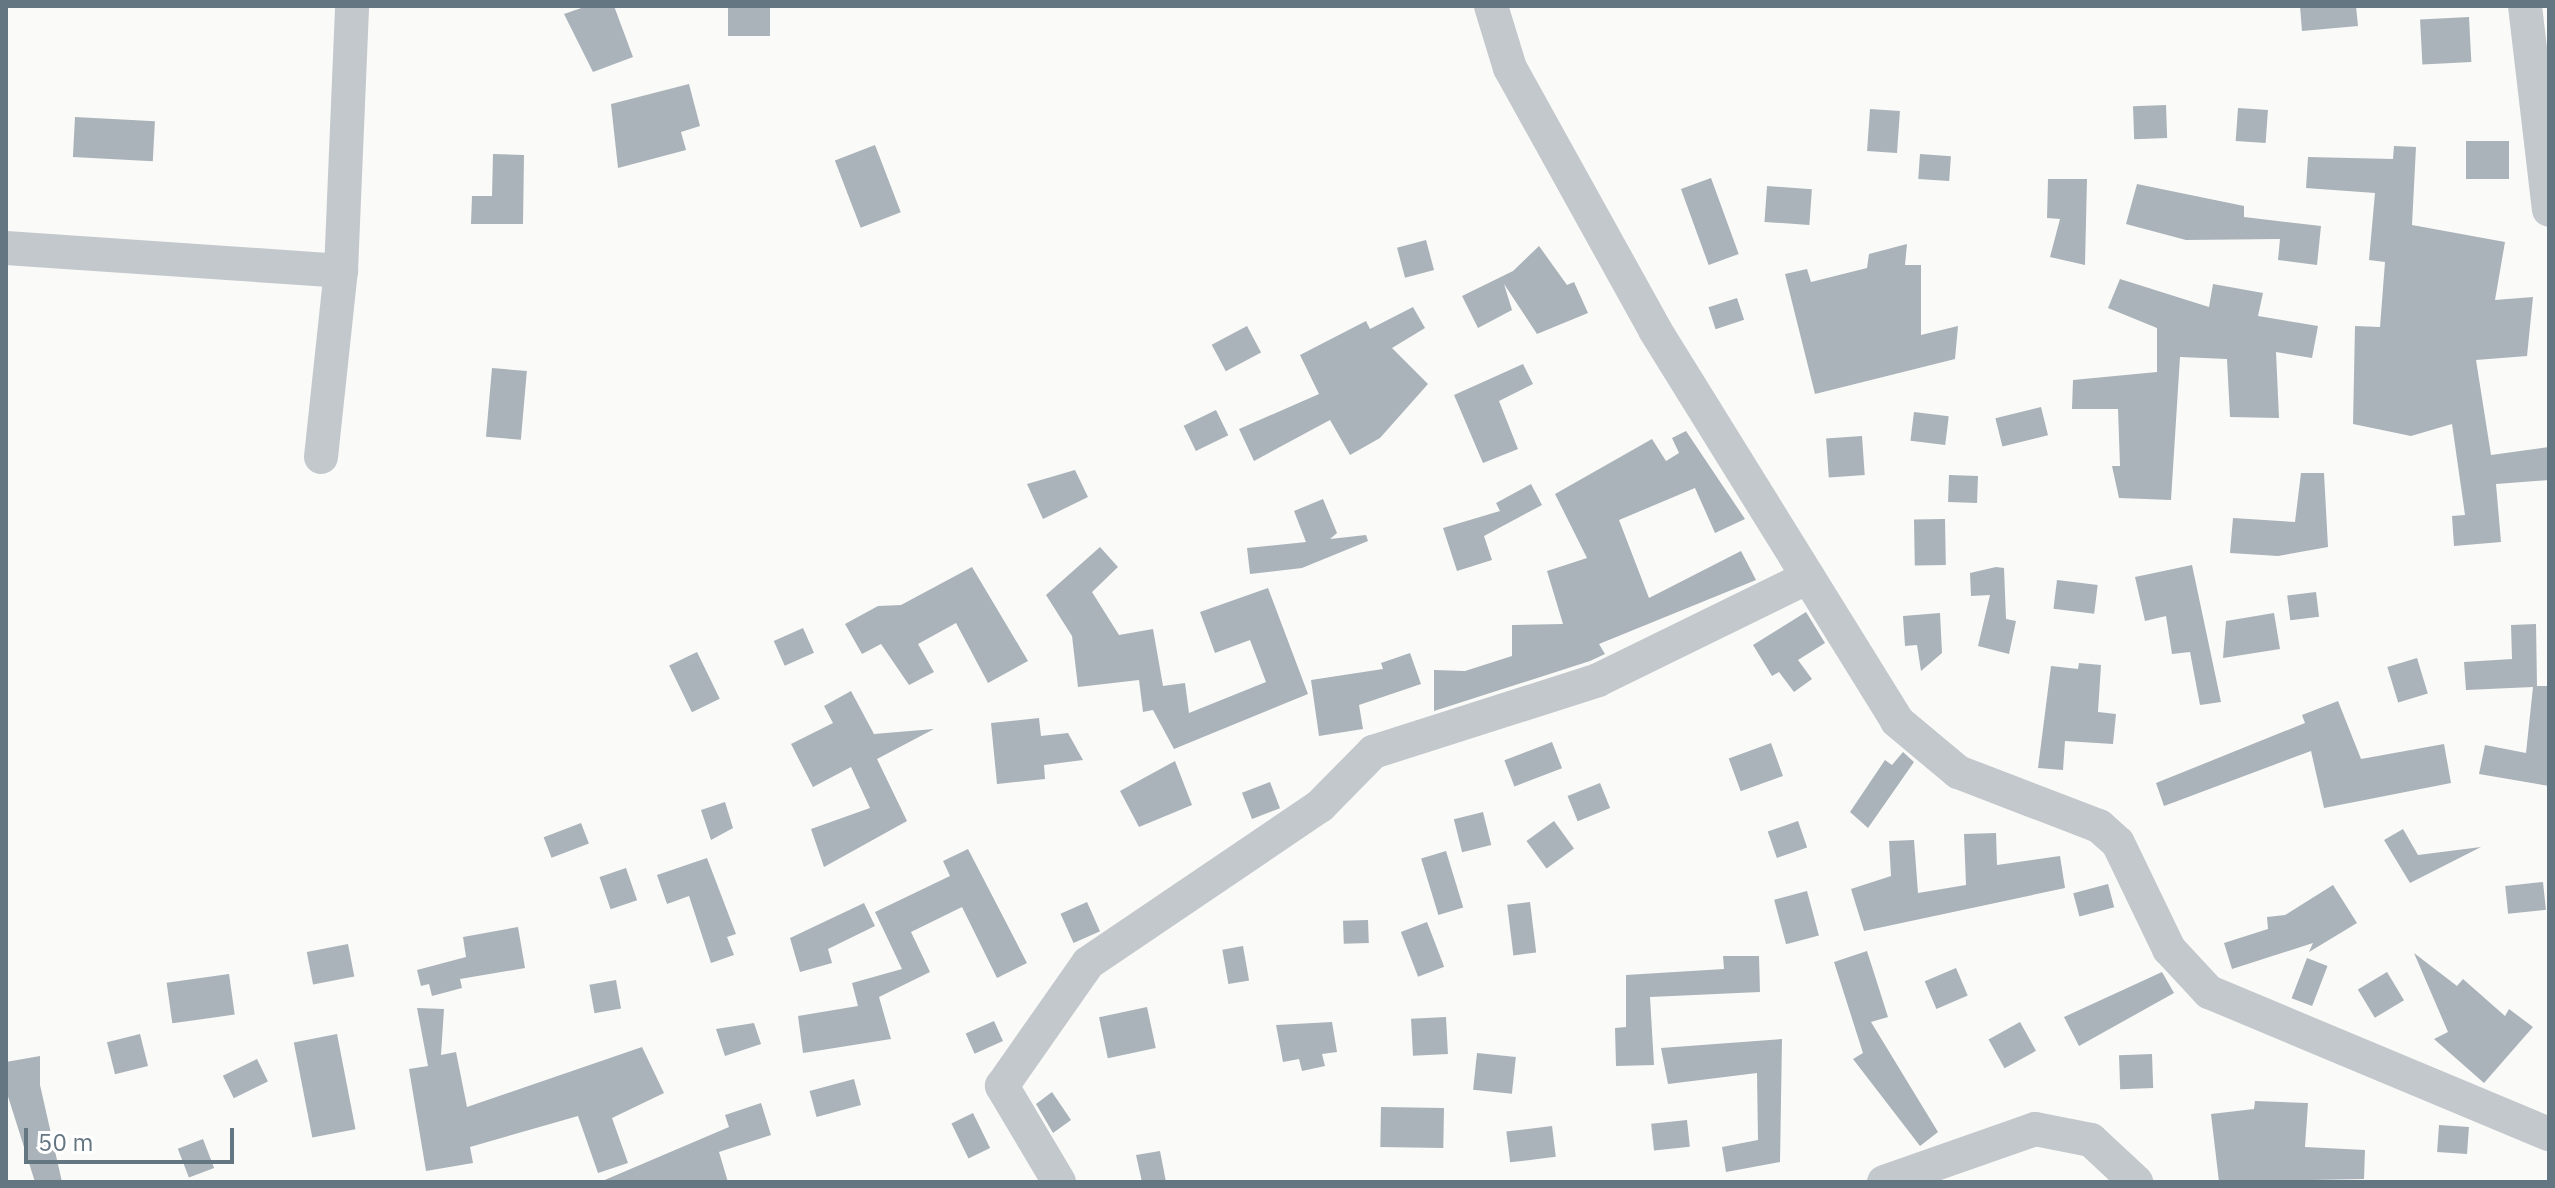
<!DOCTYPE html>
<style>
body{margin:0}
#map{position:relative;width:2555px;height:1188px;overflow:hidden;background:#fafaf8;font-family:"IBM Plex Sans",sans-serif}
div>[style]{position:absolute}
.building>*{inset:0;background:#aab3b9;transform-origin:0 0}
.minor>*{height:34px;margin:-17px;padding:0 17px;transform-origin:17px;border-radius:17px;background:#c3c8cc}
span{translate:-50% -50%;white-space:nowrap;text-align:center;line-height:1.15;-webkit-text-stroke:8px #fff;paint-order:stroke}
.frame{position:absolute;inset:0;border:8px solid #657683;pointer-events:none}
.scale{position:absolute;left:24px;top:1128px;width:210px;height:36px;box-sizing:border-box;border:4px solid #657683;border-top:0;padding-left:10px;font-size:24px;line-height:28px;white-space:nowrap;color:#657683;-webkit-text-stroke:6px #fff;paint-order:stroke}
</style>
<div id="map">
<div class="building">
<i style="clip-path:polygon(587px 6px,614px 6px,633px 57px,593px 72px,564px 14px)"></i>
<i style="left:728px;top:6px;width:42px;height:30px"></i>
<i style="clip-path:polygon(2300px 6px,2356px 6px,2358px 26px,2302px 31px)"></i>
<i style="left:2469px;top:17px;width:45px;height:49px;rotate:87deg"></i>
<i style="clip-path:polygon(689px 84px,700px 126px,681px 132px,686px 150px,618px 168px,611px 104px)"></i>
<i style="left:2166px;top:105px;width:33px;height:33px;rotate:88deg"></i>
<i style="left:2238px;top:108px;width:30px;height:33px;rotate:4deg"></i>
<i style="left:1870px;top:109px;width:30px;height:42px;rotate:4deg"></i>
<i style="left:75px;top:117px;width:80px;height:40px;rotate:3deg"></i>
<i style="left:2466px;top:141px;width:43px;height:38px"></i>
<i style="left:875px;top:145px;width:72px;height:43px;rotate:69deg"></i>
<i style="clip-path:polygon(2394px 146px,2416px 147px,2412px 225px,2505px 242px,2495px 300px,2533px 297px,2527px 356px,2476px 360px,2491px 455px,2549px 447px,2549px 480px,2496px 484px,2501px 542px,2454px 546px,2452px 516px,2465px 515px,2452px 424px,2411px 436px,2353px 424px,2355px 326px,2380px 327px,2385px 262px,2369px 260px,2375px 193px,2306px 188px,2308px 157px,2393px 159px)"></i>
<i style="clip-path:polygon(493px 154px,524px 155px,523px 224px,471px 224px,472px 196px,492px 196px)"></i>
<i style="left:1920px;top:154px;width:31px;height:25px;rotate:4deg"></i>
<i style="left:1711px;top:178px;width:81px;height:32px;rotate:70deg"></i>
<i style="clip-path:polygon(2048px 179px,2087px 179px,2085px 265px,2050px 257px,2060px 219px,2047px 218px)"></i>
<i style="clip-path:polygon(2137px 184px,2244px 206px,2244px 217px,2321px 226px,2317px 265px,2278px 260px,2280px 239px,2186px 240px,2126px 224px)"></i>
<i style="left:1767px;top:186px;width:45px;height:36px;rotate:4deg"></i>
<i style="left:1426px;top:240px;width:31px;height:30px;rotate:75deg"></i>
<i style="clip-path:polygon(1907px 244px,1905px 265px,1921px 265px,1921px 335px,1958px 326px,1955px 359px,1815px 394px,1785px 274px,1807px 269px,1811px 282px,1867px 268px,1869px 254px)"></i>
<i style="clip-path:polygon(1539px 246px,1567px 285px,1574px 282px,1588px 313px,1537px 334px,1504px 284px,1512px 310px,1478px 328px,1462px 296px,1513px 271px)"></i>
<i style="clip-path:polygon(2120px 279px,2209px 307px,2213px 284px,2263px 293px,2258px 316px,2318px 326px,2312px 358px,2276px 352px,2279px 418px,2230px 417px,2227px 359px,2180px 357px,2171px 500px,2119px 498px,2112px 466px,2120px 466px,2118px 409px,2072px 409px,2073px 380px,2157px 372px,2157px 328px,2108px 308px)"></i>
<i style="left:1737px;top:298px;width:23px;height:30px;rotate:72deg"></i>
<i style="clip-path:polygon(1413px 307px,1425px 328px,1392px 348px,1428px 384px,1380px 438px,1350px 455px,1330px 420px,1254px 461px,1239px 429px,1319px 394px,1300px 355px,1366px 321px,1370px 329px)"></i>
<i style="left:1247px;top:326px;width:30px;height:40px;rotate:62deg"></i>
<i style="clip-path:polygon(1523px 364px,1533px 384px,1499px 401px,1518px 449px,1483px 463px,1454px 395px)"></i>
<i style="left:492px;top:368px;width:35px;height:69px;rotate:5deg"></i>
<i style="left:2041px;top:407px;width:29px;height:47px;rotate:76deg"></i>
<i style="left:1216px;top:410px;width:28px;height:36px;rotate:64deg"></i>
<i style="left:1914px;top:412px;width:35px;height:29px;rotate:7deg"></i>
<i style="clip-path:polygon(1686px 431px,1745px 519px,1715px 533px,1695px 488px,1619px 520px,1649px 598px,1741px 551px,1756px 580px,1599px 644px,1605px 654px,1590px 661px,1434px 711px,1434px 670px,1465px 671px,1512px 656px,1512px 625px,1563px 624px,1547px 571px,1587px 558px,1555px 494px,1652px 439px,1666px 461px,1679px 453px,1672px 438px)"></i>
<i style="left:1862px;top:436px;width:39px;height:36px;rotate:86deg"></i>
<i style="clip-path:polygon(1075px 470px,1088px 497px,1043px 519px,1027px 484px)"></i>
<i style="clip-path:polygon(2301px 473px,2324px 473px,2328px 547px,2278px 556px,2230px 553px,2233px 518px,2295px 522px)"></i>
<i style="left:1949px;top:475px;width:29px;height:27px;rotate:2deg"></i>
<i style="clip-path:polygon(1531px 484px,1542px 505px,1484px 536px,1492px 560px,1457px 571px,1443px 528px,1500px 511px,1496px 503px)"></i>
<i style="clip-path:polygon(1323px 499px,1337px 533px,1330px 539px,1366px 535px,1368px 541px,1302px 568px,1250px 574px,1247px 548px,1306px 542px,1294px 511px)"></i>
<i style="left:1945px;top:519px;width:46px;height:31px;rotate:89deg"></i>
<i style="clip-path:polygon(1100px 547px,1118px 567px,1092px 592px,1119px 635px,1153px 629px,1163px 686px,1185px 683px,1189px 713px,1266px 682px,1250px 640px,1215px 653px,1200px 612px,1268px 588px,1308px 694px,1174px 749px,1153px 710px,1143px 712px,1139px 680px,1078px 687px,1072px 636px,1046px 595px)"></i>
<i style="clip-path:polygon(2192px 565px,2221px 702px,2200px 705px,2190px 652px,2172px 654px,2166px 616px,2145px 621px,2135px 577px)"></i>
<i style="clip-path:polygon(972px 567px,1028px 661px,988px 683px,956px 623px,918px 644px,934px 672px,909px 685px,881px 644px,862px 654px,845px 624px,878px 606px,901px 605px)"></i>
<i style="clip-path:polygon(1996px 567px,2004px 568px,2006px 619px,2016px 621px,2009px 654px,1978px 646px,1990px 595px,1971px 596px,1970px 573px)"></i>
<i style="left:2057px;top:580px;width:41px;height:29px;rotate:7deg"></i>
<i style="left:2316px;top:592px;width:25px;height:29px;rotate:83deg"></i>
<i style="clip-path:polygon(1806px 612px,1825px 643px,1798px 660px,1812px 679px,1794px 692px,1779px 672px,1772px 676px,1753px 645px)"></i>
<i style="clip-path:polygon(1940px 613px,1942px 653px,1921px 671px,1917px 645px,1905px 646px,1903px 616px)"></i>
<i style="clip-path:polygon(2274px 613px,2280px 649px,2223px 658px,2226px 621px)"></i>
<i style="clip-path:polygon(2536px 624px,2537px 686px,2549px 686px,2549px 786px,2479px 774px,2485px 745px,2526px 753px,2533px 687px,2466px 690px,2464px 662px,2512px 659px,2511px 625px)"></i>
<i style="left:803px;top:628px;width:27px;height:32px;rotate:66deg"></i>
<i style="left:697px;top:652px;width:52px;height:31px;rotate:64deg"></i>
<i style="clip-path:polygon(1410px 653px,1421px 684px,1359px 705px,1363px 729px,1319px 736px,1311px 680px,1383px 669px,1381px 663px)"></i>
<i style="left:2417px;top:658px;width:37px;height:31px;rotate:73deg"></i>
<i style="clip-path:polygon(2079px 663px,2101px 665px,2098px 712px,2116px 714px,2113px 744px,2065px 741px,2063px 770px,2038px 768px,2051px 666px,2078px 669px)"></i>
<i style="clip-path:polygon(851px 691px,874px 734px,934px 729px,877px 759px,907px 821px,824px 867px,811px 829px,870px 808px,851px 767px,813px 787px,791px 744px,833px 723px,824px 706px)"></i>
<i style="clip-path:polygon(2338px 701px,2361px 759px,2444px 744px,2451px 783px,2324px 808px,2311px 751px,2164px 806px,2156px 783px,2305px 723px,2302px 715px)"></i>
<i style="clip-path:polygon(1039px 718px,1041px 736px,1068px 733px,1083px 760px,1044px 765px,1045px 779px,997px 784px,991px 723px)"></i>
<i style="left:1552px;top:742px;width:28px;height:51px;rotate:69deg"></i>
<i style="left:1771px;top:743px;width:35px;height:45px;rotate:70deg"></i>
<i style="clip-path:polygon(1903px 752px,1914px 762px,1868px 828px,1850px 812px,1885px 760px,1892px 765px)"></i>
<i style="clip-path:polygon(1175px 761px,1192px 805px,1139px 827px,1120px 791px)"></i>
<i style="left:1270px;top:782px;width:28px;height:30px;rotate:69deg"></i>
<i style="left:1600px;top:783px;width:27px;height:35px;rotate:68deg"></i>
<i style="clip-path:polygon(725px 802px,733px 828px,711px 840px,701px 810px)"></i>
<i style="left:1483px;top:812px;width:34px;height:30px;rotate:76deg"></i>
<i style="left:1554px;top:821px;width:34px;height:34px;rotate:54deg"></i>
<i style="left:1798px;top:821px;width:28px;height:32px;rotate:71deg"></i>
<i style="left:581px;top:823px;width:22px;height:40px;rotate:69deg"></i>
<i style="clip-path:polygon(2403px 829px,2418px 855px,2481px 847px,2410px 883px,2384px 840px)"></i>
<i style="clip-path:polygon(1996px 833px,1997px 865px,2060px 856px,2065px 888px,1864px 931px,1851px 889px,1891px 876px,1889px 841px,1914px 840px,1918px 893px,1966px 885px,1964px 834px)"></i>
<i style="clip-path:polygon(968px 849px,1027px 963px,997px 978px,962px 907px,911px 932px,930px 972px,879px 997px,891px 1039px,803px 1053px,798px 1016px,858px 1006px,852px 983px,902px 969px,875px 912px,950px 876px,943px 861px)"></i>
<i style="left:1446px;top:851px;width:59px;height:26px;rotate:73deg"></i>
<i style="clip-path:polygon(707px 858px,736px 934px,727px 937px,734px 955px,711px 963px,689px 896px,667px 904px,657px 875px)"></i>
<i style="left:626px;top:868px;width:34px;height:28px;rotate:71deg"></i>
<i style="left:2543px;top:882px;width:28px;height:38px;rotate:84deg"></i>
<i style="left:2108px;top:884px;width:24px;height:36px;rotate:75deg"></i>
<i style="clip-path:polygon(2333px 885px,2357px 923px,2309px 952px,2313px 943px,2232px 969px,2224px 943px,2268px 929px,2267px 917px,2285px 915px)"></i>
<i style="left:1807px;top:891px;width:46px;height:34px;rotate:75deg"></i>
<i style="left:1087px;top:902px;width:32px;height:29px;rotate:66deg"></i>
<i style="left:1530px;top:902px;width:51px;height:23px;rotate:83deg"></i>
<i style="clip-path:polygon(864px 903px,875px 926px,828px 949px,832px 963px,800px 972px,790px 938px)"></i>
<i style="left:1368px;top:920px;width:23px;height:25px;rotate:88deg"></i>
<i style="left:1427px;top:922px;width:48px;height:28px;rotate:69deg"></i>
<i style="clip-path:polygon(518px 927px,525px 968px,460px 979px,462px 988px,432px 996px,429px 984px,421px 986px,417px 970px,466px 957px,463px 937px)"></i>
<i style="left:348px;top:944px;width:33px;height:42px;rotate:79deg"></i>
<i style="left:1243px;top:946px;width:35px;height:21px;rotate:80deg"></i>
<i style="clip-path:polygon(1867px 951px,1888px 1017px,1871px 1022px,1938px 1132px,1920px 1146px,1853px 1059px,1863px 1053px,1834px 962px)"></i>
<i style="clip-path:polygon(2414px 953px,2457px 986px,2463px 979px,2505px 1016px,2509px 1009px,2533px 1027px,2484px 1083px,2434px 1039px,2448px 1032px)"></i>
<i style="clip-path:polygon(1723px 956px,1759px 956px,1760px 992px,1650px 997px,1654px 1065px,1616px 1066px,1615px 1028px,1626px 1027px,1626px 975px,1724px 969px)"></i>
<i style="left:2307px;top:958px;width:22px;height:43px;rotate:21deg"></i>
<i style="left:1956px;top:968px;width:30px;height:34px;rotate:67deg"></i>
<i style="clip-path:polygon(2162px 972px,2174px 993px,2079px 1046px,2064px 1017px)"></i>
<i style="left:2387px;top:972px;width:33px;height:34px;rotate:59deg"></i>
<i style="left:229px;top:974px;width:41px;height:63px;rotate:82deg"></i>
<i style="left:616px;top:980px;width:29px;height:27px;rotate:80deg"></i>
<i style="left:1147px;top:1007px;width:42px;height:49px;rotate:78deg"></i>
<i style="clip-path:polygon(417px 1008px,444px 1009px,441px 1055px,456px 1052px,467px 1107px,642px 1047px,664px 1093px,612px 1118px,628px 1163px,598px 1173px,578px 1116px,470px 1147px,473px 1163px,426px 1171px,409px 1069px,428px 1066px)"></i>
<i style="left:1446px;top:1017px;width:37px;height:35px;rotate:87deg"></i>
<i style="left:994px;top:1021px;width:22px;height:31px;rotate:66deg"></i>
<i style="clip-path:polygon(1332px 1022px,1337px 1052px,1322px 1054px,1325px 1066px,1302px 1071px,1299px 1059px,1283px 1062px,1276px 1025px)"></i>
<i style="left:2020px;top:1022px;width:33px;height:36px;rotate:61deg"></i>
<i style="clip-path:polygon(754px 1023px,761px 1044px,725px 1056px,716px 1029px)"></i>
<i style="left:140px;top:1034px;width:33px;height:34px;rotate:76deg"></i>
<i style="left:337px;top:1034px;width:97px;height:44px;rotate:79deg"></i>
<i style="clip-path:polygon(1782px 1039px,1780px 1162px,1726px 1172px,1722px 1147px,1758px 1140px,1757px 1073px,1668px 1084px,1661px 1048px)"></i>
<i style="left:1477px;top:1053px;width:39px;height:37px;rotate:6deg"></i>
<i style="left:2152px;top:1054px;width:34px;height:33px;rotate:88deg"></i>
<i style="clip-path:polygon(40px 1056px,40px 1085px,62px 1182px,35px 1182px,6px 1090px,6px 1062px)"></i>
<i style="left:257px;top:1059px;width:25px;height:38px;rotate:64deg"></i>
<i style="left:854px;top:1079px;width:27px;height:46px;rotate:75deg"></i>
<i style="clip-path:polygon(1052px 1092px,1071px 1120px,1053px 1133px,1036px 1104px)"></i>
<i style="clip-path:polygon(2255px 1101px,2308px 1103px,2305px 1147px,2365px 1150px,2364px 1179px,2219px 1182px,2211px 1114px,2254px 1109px)"></i>
<i style="clip-path:polygon(761px 1103px,771px 1135px,719px 1152px,728px 1182px,600px 1182px,729px 1127px,725px 1115px)"></i>
<i style="left:1381px;top:1107px;width:63px;height:40px;rotate:1deg"></i>
<i style="left:973px;top:1113px;width:39px;height:24px;rotate:64deg"></i>
<i style="left:1687px;top:1120px;width:27px;height:36px;rotate:84deg"></i>
<i style="left:2439px;top:1125px;width:30px;height:27px;rotate:4deg"></i>
<i style="left:1552px;top:1126px;width:31px;height:46px;rotate:83deg"></i>
<i style="left:203px;top:1139px;width:31px;height:27px;rotate:69deg"></i>
<i style="clip-path:polygon(1160px 1151px,1166px 1182px,1142px 1182px,1136px 1155px)"></i>
</div>
<div class="minor">
<i style="left:1491px;top:6px;width:65px;rotate:73deg"></i>
<i style="left:1510px;top:68px;width:299px;rotate:61deg"></i>
<i style="left:1655px;top:330px;width:460px;rotate:58.2deg"></i>
<i style="left:1897px;top:721px;width:80px;rotate:39.9deg"></i>
<i style="left:1958px;top:772px;width:151px;rotate:21deg"></i>
<i style="left:2099px;top:826px;width:25px;rotate:42deg"></i>
<i style="left:2118px;top:843px;width:118px;rotate:64.3deg"></i>
<i style="left:2169px;top:949px;width:59px;rotate:47.1deg"></i>
<i style="left:2209px;top:992px;width:368px;rotate:22.7deg"></i>
<i style="left:2525px;top:6px;width:205px;rotate:83.3deg"></i>
<i style="left:6px;top:248px;width:336px;rotate:3.9deg"></i>
<i style="left:321px;top:457px;width:187px;rotate:-83.9deg"></i>
<i style="left:341px;top:271px;width:265px;rotate:-87.6deg"></i>
<i style="left:1059px;top:1182px;width:112px;rotate:-120.7deg"></i>
<i style="left:1002px;top:1086px;width:150px;rotate:-55deg"></i>
<i style="left:1088px;top:963px;width:280px;rotate:-34.1deg"></i>
<i style="left:1320px;top:806px;width:76px;rotate:-45.5deg"></i>
<i style="left:1373px;top:752px;width:236px;rotate:-17.7deg"></i>
<i style="left:1598px;top:680px;width:234px;rotate:-26.1deg"></i>
<i style="left:1884px;top:1182px;width:160px;rotate:-19.3deg"></i>
<i style="left:2035px;top:1129px;width:57px;rotate:11.1deg"></i>
<i style="left:2091px;top:1140px;width:62px;rotate:43deg"></i>
</div>
<div class="frame"></div>
<div class="scale">50 m</div>
</div>
